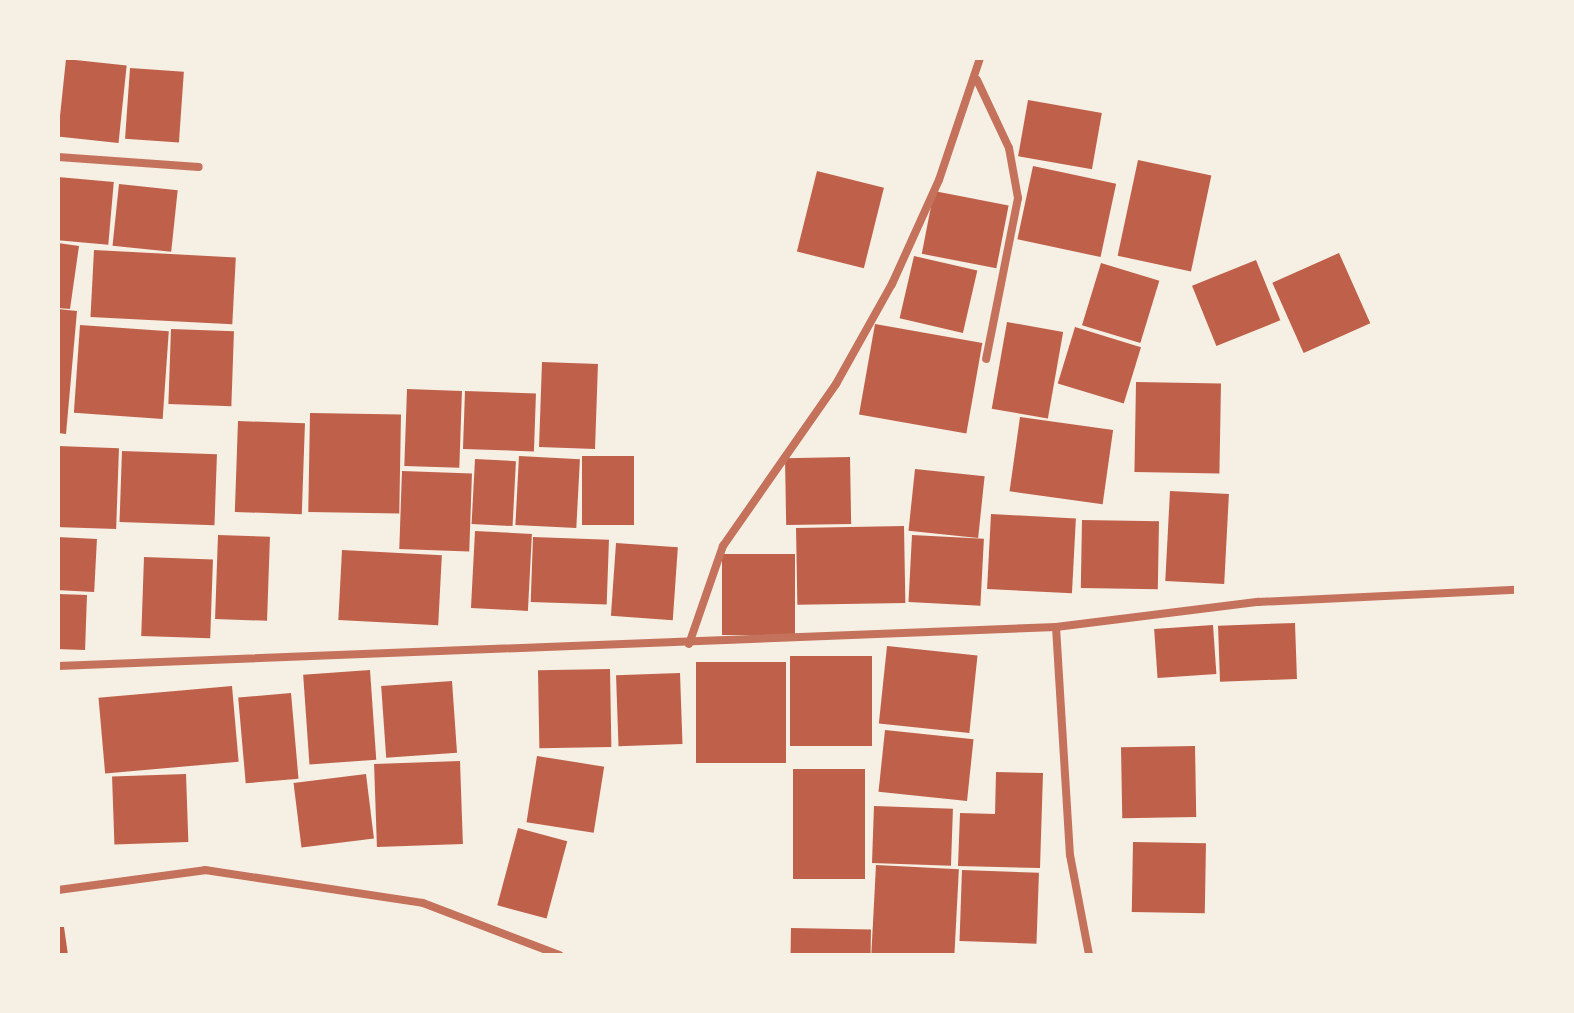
<!DOCTYPE html>
<style>
body{margin:0}
#map{position:relative;width:1574px;height:1013px;overflow:hidden;background:#f6efe4;font-family:"PT Serif",serif}
div>[style]{position:absolute}
.building>*{inset:0;background:#bf614a;transform-origin:0 0}
.minor>*{height:8px;margin:-4px;padding:0 4px;transform-origin:4px;border-radius:4px;background:#c5725c}
span{translate:-50% -50%;white-space:nowrap;text-align:center;line-height:1.15;-webkit-text-stroke:8px #f6efe4;paint-order:stroke}
.frame{position:absolute;inset:0;border:60px solid #f6efe4;pointer-events:none}
</style>
<div id="map">
<div class="building">
<i style="left:66px;top:59px;width:61px;height:78px;rotate:6deg"></i>
<i style="left:130px;top:68px;width:54px;height:71px;rotate:4deg"></i>
<i style="left:1028px;top:100px;width:75px;height:57px;rotate:10deg"></i>
<i style="left:1138px;top:160px;width:75px;height:98px;rotate:12deg"></i>
<i style="left:1033px;top:166px;width:85px;height:75px;rotate:12deg"></i>
<i style="left:817px;top:171px;width:69px;height:83px;rotate:14deg"></i>
<i style="left:58px;top:177px;width:56px;height:63px;rotate:5deg"></i>
<i style="left:119px;top:184px;width:59px;height:62px;rotate:6deg"></i>
<i style="left:934px;top:191px;width:76px;height:64px;rotate:11deg"></i>
<i style="clip-path:polygon(58px 243px,79px 246px,70px 309px,58px 308px)"></i>
<i style="left:94px;top:250px;width:142px;height:67px;rotate:3deg"></i>
<i style="left:1339px;top:253px;width:77px;height:73px;rotate:66deg"></i>
<i style="left:914px;top:256px;width:65px;height:64px;rotate:13deg"></i>
<i style="left:1256px;top:260px;width:65px;height:69px;rotate:68deg"></i>
<i style="left:1101px;top:263px;width:61px;height:65px;rotate:17deg"></i>
<i style="clip-path:polygon(58px 309px,77px 311px,66px 434px,58px 433px)"></i>
<i style="left:1007px;top:322px;width:57px;height:88px;rotate:10deg"></i>
<i style="left:875px;top:324px;width:109px;height:92px;rotate:10deg"></i>
<i style="left:80px;top:325px;width:89px;height:88px;rotate:4deg"></i>
<i style="left:1075px;top:327px;width:69px;height:59px;rotate:17deg"></i>
<i style="left:171px;top:329px;width:63px;height:75px;rotate:2deg"></i>
<i style="left:542px;top:362px;width:56px;height:85px;rotate:2deg"></i>
<i style="left:1136px;top:382px;width:85px;height:90px;rotate:1deg"></i>
<i style="left:407px;top:389px;width:55px;height:77px;rotate:2deg"></i>
<i style="left:465px;top:391px;width:71px;height:58px;rotate:2deg"></i>
<i style="left:310px;top:413px;width:91px;height:99px;rotate:1deg"></i>
<i style="left:1020px;top:417px;width:94px;height:75px;rotate:8deg"></i>
<i style="left:238px;top:421px;width:67px;height:91px;rotate:2deg"></i>
<i style="left:58px;top:446px;width:61px;height:81px;rotate:2deg"></i>
<i style="left:122px;top:451px;width:95px;height:71px;rotate:2deg"></i>
<i style="left:519px;top:456px;width:61px;height:69px;rotate:3deg"></i>
<i style="left:582px;top:456px;width:52px;height:69px"></i>
<i style="left:850px;top:457px;width:67px;height:65px;rotate:89deg"></i>
<i style="left:475px;top:459px;width:41px;height:65px;rotate:3deg"></i>
<i style="left:915px;top:469px;width:70px;height:62px;rotate:6deg"></i>
<i style="left:402px;top:471px;width:70px;height:78px;rotate:2deg"></i>
<i style="left:1170px;top:491px;width:59px;height:90px;rotate:3deg"></i>
<i style="left:991px;top:514px;width:85px;height:75px;rotate:3deg"></i>
<i style="left:1082px;top:520px;width:77px;height:68px;rotate:1deg"></i>
<i style="left:904px;top:526px;width:77px;height:108px;rotate:89deg"></i>
<i style="left:475px;top:531px;width:57px;height:77px;rotate:3deg"></i>
<i style="left:218px;top:535px;width:52px;height:84px;rotate:2deg"></i>
<i style="left:912px;top:535px;width:72px;height:67px;rotate:3deg"></i>
<i style="left:58px;top:537px;width:39px;height:53px;rotate:3deg"></i>
<i style="left:533px;top:537px;width:76px;height:65px;rotate:2deg"></i>
<i style="left:616px;top:543px;width:62px;height:73px;rotate:4deg"></i>
<i style="left:342px;top:550px;width:100px;height:70px;rotate:3deg"></i>
<i style="left:722px;top:554px;width:73px;height:81px"></i>
<i style="left:144px;top:557px;width:69px;height:79px;rotate:2deg"></i>
<i style="left:58px;top:594px;width:29px;height:55px;rotate:2deg"></i>
<i style="left:1295px;top:623px;width:56px;height:77px;rotate:88deg"></i>
<i style="left:1213px;top:625px;width:49px;height:59px;rotate:86deg"></i>
<i style="left:887px;top:646px;width:91px;height:78px;rotate:6deg"></i>
<i style="left:872px;top:656px;width:90px;height:82px;rotate:90deg"></i>
<i style="left:696px;top:662px;width:90px;height:101px"></i>
<i style="left:610px;top:669px;width:78px;height:72px;rotate:89deg"></i>
<i style="left:370px;top:670px;width:90px;height:67px;rotate:86deg"></i>
<i style="left:680px;top:673px;width:71px;height:64px;rotate:88deg"></i>
<i style="left:452px;top:681px;width:72px;height:71px;rotate:86deg"></i>
<i style="left:232px;top:686px;width:76px;height:134px;rotate:85deg"></i>
<i style="left:291px;top:693px;width:86px;height:53px;rotate:85deg"></i>
<i style="left:885px;top:730px;width:89px;height:62px;rotate:6deg"></i>
<i style="left:1195px;top:746px;width:71px;height:74px;rotate:89deg"></i>
<i style="left:537px;top:756px;width:68px;height:67px;rotate:9deg"></i>
<i style="left:460px;top:761px;width:83px;height:86px;rotate:88deg"></i>
<i style="left:793px;top:769px;width:72px;height:110px"></i>
<i style="clip-path:polygon(996px 772px,1043px 773px,1040px 868px,958px 866px,960px 813px,995px 814px)"></i>
<i style="left:186px;top:774px;width:68px;height:74px;rotate:88deg"></i>
<i style="left:366px;top:774px;width:65px;height:73px;rotate:83deg"></i>
<i style="left:874px;top:806px;width:79px;height:57px;rotate:2deg"></i>
<i style="left:518px;top:828px;width:51px;height:80px;rotate:15deg"></i>
<i style="left:1133px;top:842px;width:73px;height:70px;rotate:1deg"></i>
<i style="left:876px;top:865px;width:83px;height:90px;rotate:3deg"></i>
<i style="left:962px;top:870px;width:77px;height:71px;rotate:2deg"></i>
<i style="clip-path:polygon(58px 927px,64px 927px,68px 955px,58px 955px)"></i>
<i style="left:791px;top:928px;width:80px;height:27px;rotate:1deg"></i>
</div>
<div class="minor">
<i style="left:977px;top:80px;width:75px;rotate:64.8deg"></i>
<i style="left:1009px;top:148px;width:51px;rotate:79.8deg"></i>
<i style="left:1018px;top:198px;width:164px;rotate:101.2deg"></i>
<i style="left:58px;top:157px;width:141px;rotate:4.1deg"></i>
<i style="left:1056px;top:627px;width:228px;rotate:86.5deg"></i>
<i style="left:1070px;top:855px;width:102px;rotate:79.2deg"></i>
<i style="left:689px;top:644px;width:104px;rotate:-70.9deg"></i>
<i style="left:723px;top:546px;width:198px;rotate:-55.1deg"></i>
<i style="left:836px;top:384px;width:115px;rotate:-60.8deg"></i>
<i style="left:892px;top:284px;width:114px;rotate:-65.7deg"></i>
<i style="left:939px;top:180px;width:129px;rotate:-71.4deg"></i>
<i style="left:58px;top:666px;width:999px;rotate:-2.24deg"></i>
<i style="left:1056px;top:627px;width:204px;rotate:-7.1deg"></i>
<i style="left:1258px;top:602px;width:258px;rotate:-2.7deg"></i>
<i style="left:58px;top:890px;width:148px;rotate:-7.7deg"></i>
<i style="left:205px;top:870px;width:220px;rotate:8.6deg"></i>
<i style="left:423px;top:903px;width:146px;rotate:20.9deg"></i>
</div>
<div class="frame"></div>
</div>
